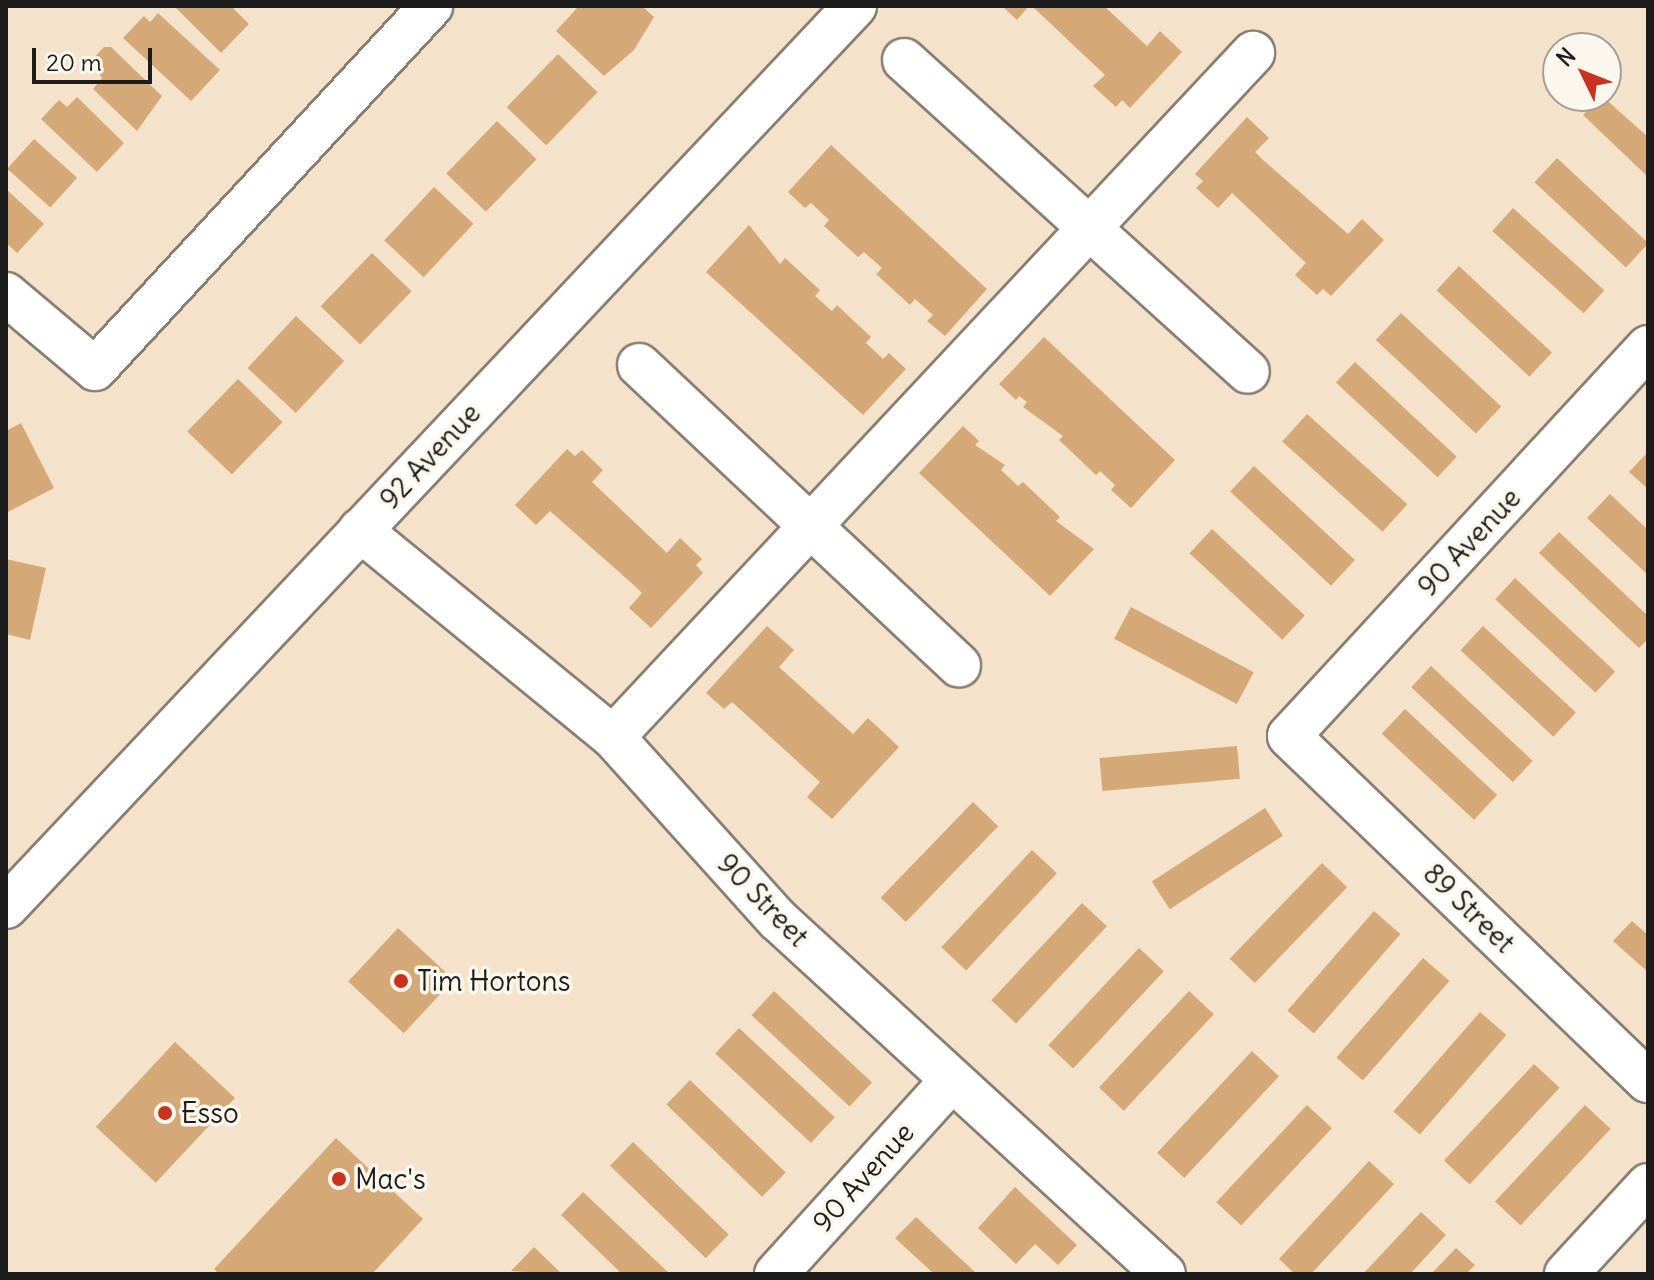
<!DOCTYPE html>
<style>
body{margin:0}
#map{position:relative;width:1654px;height:1280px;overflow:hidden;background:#f5e2ca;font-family:Delius,sans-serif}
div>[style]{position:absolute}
.building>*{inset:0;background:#d4a977;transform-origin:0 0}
.roads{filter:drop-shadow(2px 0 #887f73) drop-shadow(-2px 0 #887f73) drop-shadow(0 2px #887f73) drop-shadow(0 -2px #887f73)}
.minor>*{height:42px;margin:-21px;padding:0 21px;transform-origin:21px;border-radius:21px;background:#fff}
.dots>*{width:22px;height:22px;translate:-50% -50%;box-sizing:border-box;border:4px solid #fbf7ec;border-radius:50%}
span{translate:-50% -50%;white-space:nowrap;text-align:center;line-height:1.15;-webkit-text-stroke:7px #fbf7ec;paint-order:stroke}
.street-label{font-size:28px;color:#1c1c1c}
.poi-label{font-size:28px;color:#1c1c1c}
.left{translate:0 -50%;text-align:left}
.frame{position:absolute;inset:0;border:8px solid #1c1c1c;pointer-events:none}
.north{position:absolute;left:1542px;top:32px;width:80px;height:80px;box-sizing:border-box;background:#fbf7ec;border:2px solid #a29f99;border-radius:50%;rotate:313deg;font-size:22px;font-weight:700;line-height:32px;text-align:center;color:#1c1c1c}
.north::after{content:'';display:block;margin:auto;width:28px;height:36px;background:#c8321e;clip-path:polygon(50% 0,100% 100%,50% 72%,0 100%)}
.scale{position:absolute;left:32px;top:48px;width:120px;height:36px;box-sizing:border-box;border:4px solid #1c1c1c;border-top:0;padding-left:10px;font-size:24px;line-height:28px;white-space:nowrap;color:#1c1c1c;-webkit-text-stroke:6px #fbf7ec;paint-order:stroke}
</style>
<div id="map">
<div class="building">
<i style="clip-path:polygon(174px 6px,231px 6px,249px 24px,221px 53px)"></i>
<i style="clip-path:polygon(579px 6px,642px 6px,654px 17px,634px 50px,604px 76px,556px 31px)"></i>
<i style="clip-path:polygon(1002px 6px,1029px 6px,1017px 20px)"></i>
<i style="clip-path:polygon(1032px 6px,1104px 6px,1147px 46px,1160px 31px,1182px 52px,1130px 108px,1122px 100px,1116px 107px,1093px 86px,1105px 75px)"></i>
<i style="clip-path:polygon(158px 13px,220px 70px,191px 101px,123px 38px,144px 16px,150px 22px)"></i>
<i style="clip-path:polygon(104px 47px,111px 47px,162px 96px,137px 131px,93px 89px,102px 78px,91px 61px)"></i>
<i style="left:558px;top:54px;width:55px;height:74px;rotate:44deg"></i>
<i style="clip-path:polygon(1602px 96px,1648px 137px,1648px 177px,1583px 115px)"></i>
<i style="clip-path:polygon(77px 97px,124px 143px,97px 172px,41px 119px,59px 100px,67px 107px)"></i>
<i style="clip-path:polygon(1247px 117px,1269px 138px,1255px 152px,1262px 159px,1348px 234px,1362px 219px,1384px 240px,1331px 296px,1323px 289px,1317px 295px,1295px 275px,1306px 263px,1232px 193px,1218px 208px,1196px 188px,1203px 181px,1195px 174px)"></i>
<i style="left:497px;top:121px;width:55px;height:73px;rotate:44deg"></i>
<i style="left:34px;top:139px;width:58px;height:40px;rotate:42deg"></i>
<i style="clip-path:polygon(831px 145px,987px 289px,945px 336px,927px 321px,933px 315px,915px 299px,910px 305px,876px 274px,882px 268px,864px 252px,858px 257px,824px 226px,829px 220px,811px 203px,805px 208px,788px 192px)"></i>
<i style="left:1557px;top:158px;width:125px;height:33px;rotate:43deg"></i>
<i style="left:434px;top:187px;width:54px;height:73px;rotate:43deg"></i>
<i style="clip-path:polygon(6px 189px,44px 224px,17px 253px,6px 243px)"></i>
<i style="left:1513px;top:208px;width:123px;height:31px;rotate:42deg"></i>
<i style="clip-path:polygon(749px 225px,780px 264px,785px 258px,820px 290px,815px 296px,832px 311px,837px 305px,871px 337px,866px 343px,883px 359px,889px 353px,906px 369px,863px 415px,706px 272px)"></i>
<i style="left:372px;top:253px;width:55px;height:74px;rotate:44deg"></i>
<i style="left:1459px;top:266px;width:127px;height:33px;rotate:43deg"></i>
<i style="left:1401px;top:313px;width:137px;height:37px;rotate:43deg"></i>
<i style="left:296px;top:316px;width:66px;height:71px;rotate:43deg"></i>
<i style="clip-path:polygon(1044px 337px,1175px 460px,1131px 508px,1111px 490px,1115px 485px,1100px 471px,1096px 475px,1059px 440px,1063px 436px,1023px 407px,1027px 402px,1019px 396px,1016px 400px,999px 384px)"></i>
<i style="left:1355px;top:362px;width:139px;height:28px;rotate:43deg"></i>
<i style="left:238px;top:379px;width:62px;height:73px;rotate:44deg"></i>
<i style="left:1307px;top:414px;width:135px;height:37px;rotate:42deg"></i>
<i style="clip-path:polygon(21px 423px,54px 488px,8px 512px,6px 431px)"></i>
<i style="clip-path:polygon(963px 426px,979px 441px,975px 445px,1005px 465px,1001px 470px,1018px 486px,1023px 482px,1060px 517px,1056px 521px,1094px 549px,1050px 596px,919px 473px)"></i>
<i style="clip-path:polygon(567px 449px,575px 456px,582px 450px,603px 470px,592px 482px,667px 553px,680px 538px,702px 559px,696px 565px,703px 573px,651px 628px,629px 608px,642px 593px,636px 587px,550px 511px,536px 525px,515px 505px)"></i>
<i style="clip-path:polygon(1648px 452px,1648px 489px,1629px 472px)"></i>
<i style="left:1254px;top:466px;width:138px;height:35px;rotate:43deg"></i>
<i style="clip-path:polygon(1610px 494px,1648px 530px,1648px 575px,1587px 518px)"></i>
<i style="left:1212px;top:529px;width:127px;height:33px;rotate:43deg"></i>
<i style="clip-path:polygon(1559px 532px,1648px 616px,1648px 639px,1639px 648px,1539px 553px)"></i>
<i style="clip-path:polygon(6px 559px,46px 568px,30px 640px,6px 634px)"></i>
<i style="left:1515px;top:578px;width:137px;height:29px;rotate:43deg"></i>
<i style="left:1131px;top:607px;width:139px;height:36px;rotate:28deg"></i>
<i style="clip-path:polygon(767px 626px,794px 650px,779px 667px,853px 734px,868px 718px,899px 747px,832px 819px,807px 797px,820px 782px,732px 702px,724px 709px,706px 693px)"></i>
<i style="left:1483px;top:626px;width:127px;height:33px;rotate:43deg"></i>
<i style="left:1431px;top:666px;width:139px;height:29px;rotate:43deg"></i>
<i style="left:1405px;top:709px;width:126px;height:34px;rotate:43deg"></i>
<i style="left:1237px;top:746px;width:33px;height:138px;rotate:85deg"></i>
<i style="left:973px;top:802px;width:35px;height:133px;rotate:44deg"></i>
<i style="left:1265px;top:808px;width:33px;height:135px;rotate:57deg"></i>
<i style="left:1032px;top:850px;width:34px;height:133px;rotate:43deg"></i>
<i style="left:1322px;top:863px;width:35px;height:133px;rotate:44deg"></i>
<i style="left:1082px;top:903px;width:34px;height:133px;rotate:43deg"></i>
<i style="left:1374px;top:911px;width:35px;height:132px;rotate:41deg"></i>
<i style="clip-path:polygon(1632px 921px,1648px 935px,1648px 972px,1613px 941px)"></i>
<i style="left:398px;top:928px;width:76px;height:73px;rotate:43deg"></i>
<i style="left:1139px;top:948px;width:34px;height:133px;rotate:43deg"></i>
<i style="left:1423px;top:958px;width:35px;height:132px;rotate:41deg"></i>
<i style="left:774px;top:991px;width:134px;height:33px;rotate:43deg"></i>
<i style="left:1189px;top:991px;width:34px;height:132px;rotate:43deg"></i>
<i style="left:1480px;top:1012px;width:35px;height:132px;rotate:41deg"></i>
<i style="left:739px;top:1028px;width:131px;height:35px;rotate:43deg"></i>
<i style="left:175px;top:1042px;width:82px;height:116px;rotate:43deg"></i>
<i style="left:1252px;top:1051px;width:37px;height:139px;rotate:43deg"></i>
<i style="left:1534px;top:1064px;width:35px;height:132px;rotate:43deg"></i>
<i style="left:690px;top:1080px;width:133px;height:34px;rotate:44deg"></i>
<i style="left:1307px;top:1105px;width:34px;height:133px;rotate:43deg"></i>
<i style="left:1585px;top:1105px;width:35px;height:132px;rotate:43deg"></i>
<i style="clip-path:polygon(336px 1138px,423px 1219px,372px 1274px,219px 1274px,214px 1269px)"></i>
<i style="left:633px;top:1142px;width:133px;height:33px;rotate:44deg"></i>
<i style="clip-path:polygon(1369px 1161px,1394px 1184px,1311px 1274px,1295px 1274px,1279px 1259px)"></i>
<i style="clip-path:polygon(1015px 1187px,1077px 1245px,1058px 1265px,1035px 1244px,1016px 1264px,978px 1228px)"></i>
<i style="clip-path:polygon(583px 1192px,670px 1274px,622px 1274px,561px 1215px)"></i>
<i style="clip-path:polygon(1421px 1212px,1446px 1235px,1410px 1274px,1363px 1274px)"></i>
<i style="clip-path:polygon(916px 1217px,977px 1274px,934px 1274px,895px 1238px)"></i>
<i style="clip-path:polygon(534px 1247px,562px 1274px,511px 1271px)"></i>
<i style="clip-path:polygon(1456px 1248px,1475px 1265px,1466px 1274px,1431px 1274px)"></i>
</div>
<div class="roads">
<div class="minor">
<i style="left:904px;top:60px;width:464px;rotate:42.2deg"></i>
<i style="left:6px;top:294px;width:116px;rotate:40.1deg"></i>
<i style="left:95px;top:369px;width:495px;rotate:-47.2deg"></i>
<i style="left:1648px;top:347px;width:529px;rotate:132.7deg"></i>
<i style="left:1289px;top:736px;width:498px;rotate:43.9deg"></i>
<i style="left:639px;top:365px;width:439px;rotate:43.2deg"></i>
<i style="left:360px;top:530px;width:327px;rotate:39.3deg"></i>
<i style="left:613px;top:737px;width:245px;rotate:48deg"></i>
<i style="left:777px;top:919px;width:525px;rotate:42.53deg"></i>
<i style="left:613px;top:737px;width:937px;rotate:-46.9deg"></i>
<i style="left:6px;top:907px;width:1238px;rotate:-46.7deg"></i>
<i style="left:776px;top:1274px;width:261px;rotate:-47.8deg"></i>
<i style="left:1566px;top:1274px;width:121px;rotate:-47.3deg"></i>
</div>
</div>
<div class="dots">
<i style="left:401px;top:981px;background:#c8321e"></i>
<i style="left:165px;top:1113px;background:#c8321e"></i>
<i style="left:339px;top:1179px;background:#c8321e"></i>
</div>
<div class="street-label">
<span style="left:430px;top:456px;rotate:-47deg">92 Avenue</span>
<span style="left:1469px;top:542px;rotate:-47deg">90 Avenue</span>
<span style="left:763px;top:900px;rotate:46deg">90 Street</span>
<span style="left:1469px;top:908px;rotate:44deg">89 Street</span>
<span style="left:863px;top:1177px;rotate:-48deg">90 Avenue</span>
</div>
<div class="poi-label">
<span class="left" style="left:417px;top:981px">Tim Hortons</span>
<span class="left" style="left:181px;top:1113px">Esso</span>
<span class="left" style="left:355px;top:1179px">Mac's</span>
</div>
<div class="frame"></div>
<div class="north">N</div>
<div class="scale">20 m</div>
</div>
